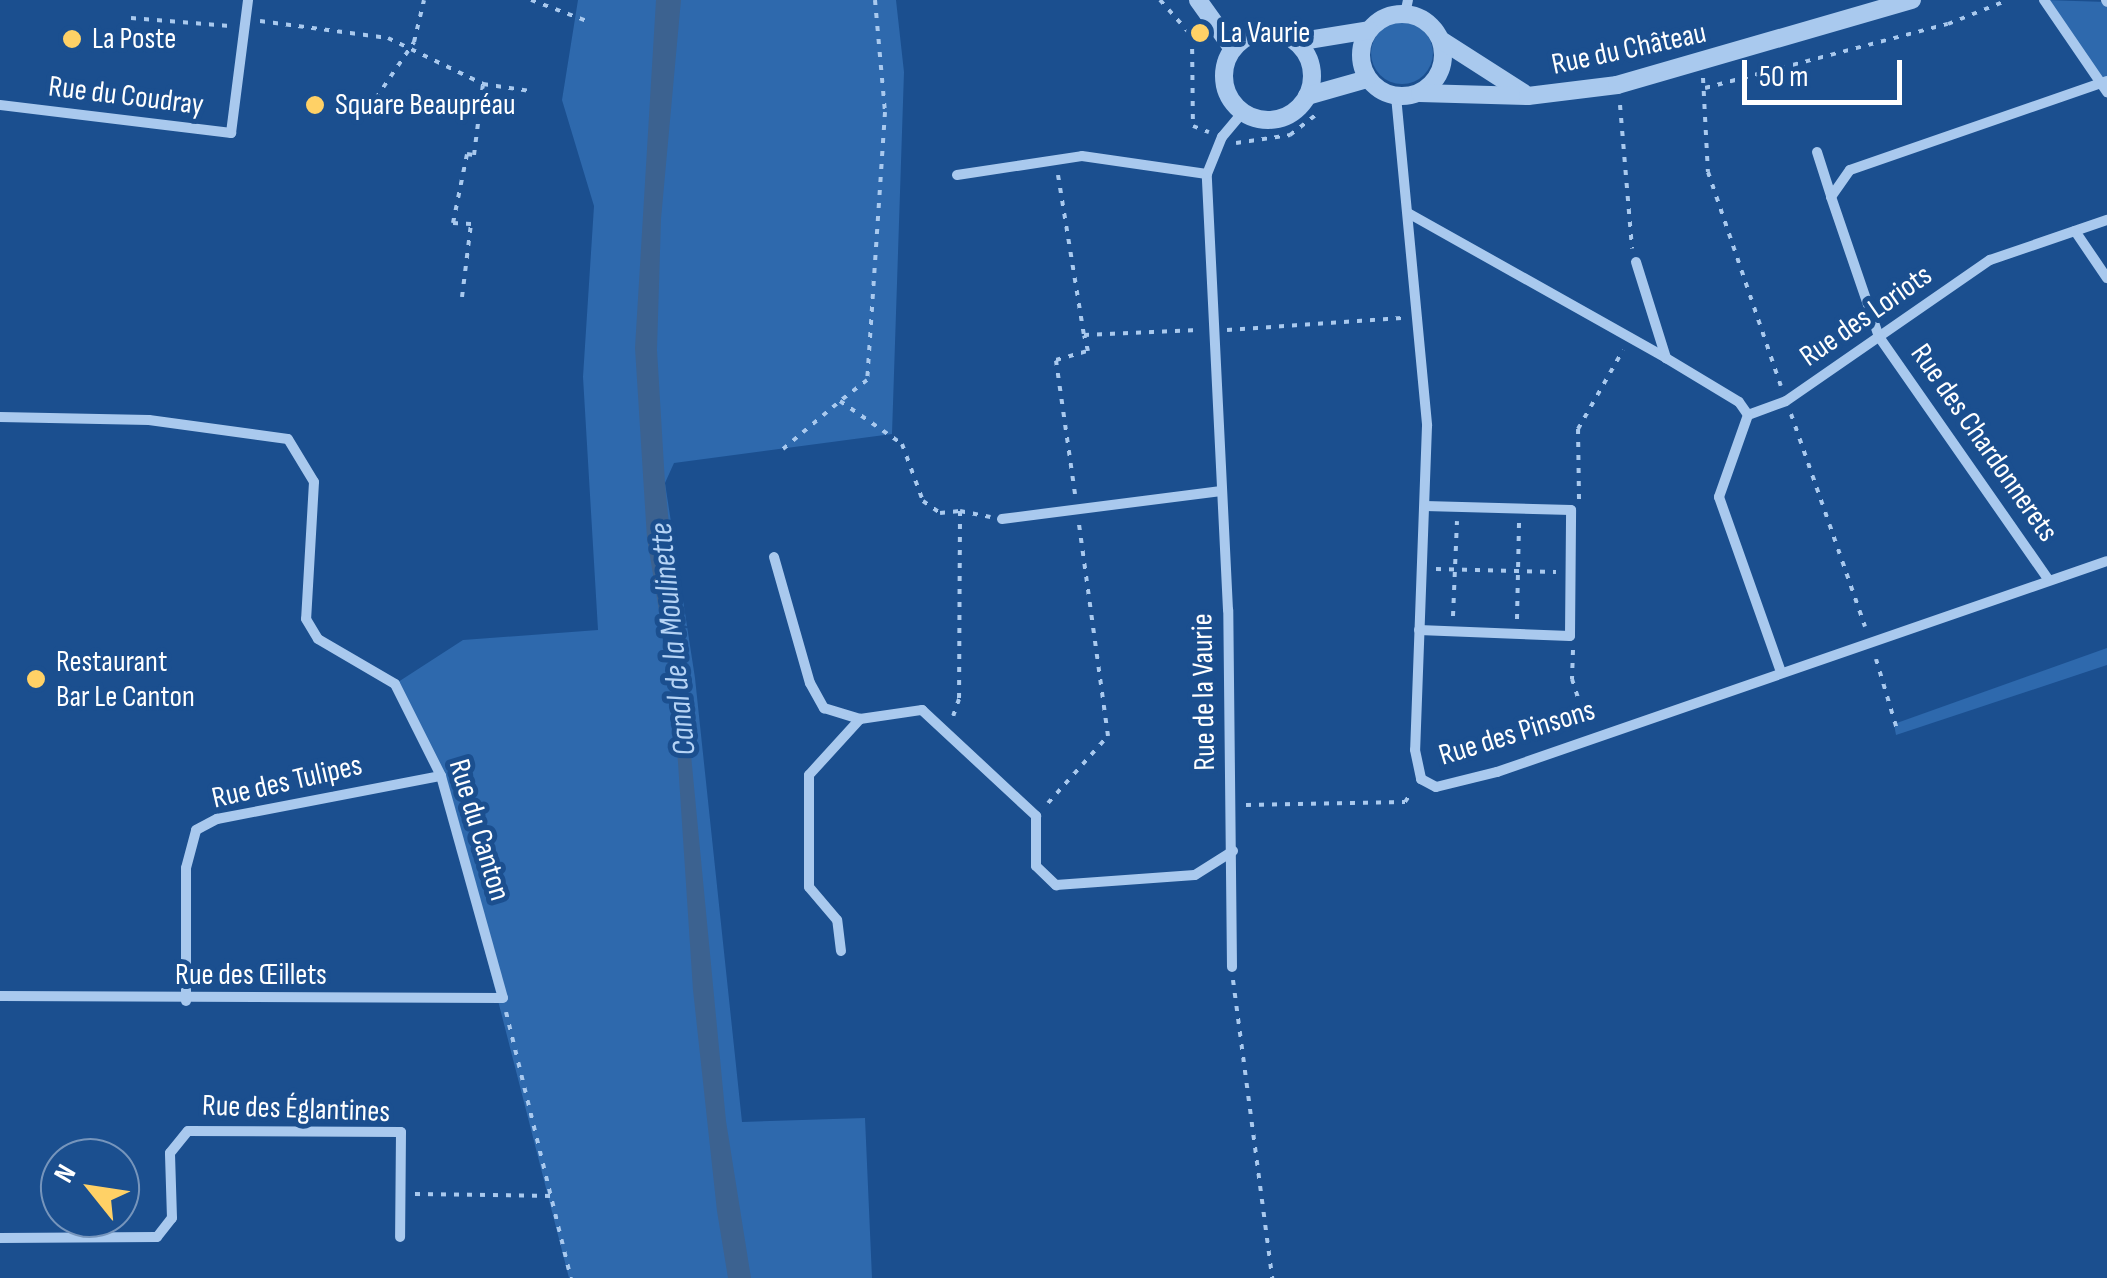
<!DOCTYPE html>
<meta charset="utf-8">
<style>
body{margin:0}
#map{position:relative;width:2107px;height:1278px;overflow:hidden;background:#1b4f8f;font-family:"Sofia Sans Condensed",sans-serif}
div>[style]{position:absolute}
.green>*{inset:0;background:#2e69ad}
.round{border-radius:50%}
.water>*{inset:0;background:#3c6290}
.path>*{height:4px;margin-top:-2px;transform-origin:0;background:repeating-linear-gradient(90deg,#a9c9ee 0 5px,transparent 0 13px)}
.minor>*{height:10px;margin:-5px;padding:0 5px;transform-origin:5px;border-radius:5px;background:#a9c9ee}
.tertiary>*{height:18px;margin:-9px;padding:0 9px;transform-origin:9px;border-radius:9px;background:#a9c9ee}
.tertiary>.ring{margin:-9px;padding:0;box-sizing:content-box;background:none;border:18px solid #a9c9ee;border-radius:50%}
.dots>*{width:28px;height:28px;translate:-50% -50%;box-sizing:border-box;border:5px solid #1b4f8f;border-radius:50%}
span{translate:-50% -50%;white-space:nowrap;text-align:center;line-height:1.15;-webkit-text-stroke:10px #1b4f8f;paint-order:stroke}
.poi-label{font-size:30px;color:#fff}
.left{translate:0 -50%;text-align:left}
.street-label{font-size:30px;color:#fff}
.water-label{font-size:32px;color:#b5d3f5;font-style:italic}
.north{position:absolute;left:40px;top:1138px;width:100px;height:100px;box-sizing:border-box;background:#1b4f8f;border:2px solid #7695bc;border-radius:50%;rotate:300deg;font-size:28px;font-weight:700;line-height:40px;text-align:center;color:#fff}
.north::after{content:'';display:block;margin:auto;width:35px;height:45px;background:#ffd166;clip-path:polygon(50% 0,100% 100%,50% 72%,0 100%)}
.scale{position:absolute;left:1742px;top:60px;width:160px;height:45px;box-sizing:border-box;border:5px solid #fff;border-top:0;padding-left:12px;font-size:30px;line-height:35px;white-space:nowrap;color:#fff;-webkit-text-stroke:8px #1b4f8f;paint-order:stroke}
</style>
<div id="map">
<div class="green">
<i style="clip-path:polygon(578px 0,896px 0,904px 72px,892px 434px,674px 463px,665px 483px,695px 678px,742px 1122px,865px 1118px,872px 1278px,569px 1278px,440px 774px,395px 684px,463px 640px,598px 630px,583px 377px,594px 206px,562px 100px)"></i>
<i style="clip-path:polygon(2044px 0,2107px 2px,2107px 92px)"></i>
<i class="round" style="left:1371px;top:22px;width:62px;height:62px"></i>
<i style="clip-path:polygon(2107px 648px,2107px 665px,1896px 735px,1894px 724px)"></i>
</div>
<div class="water">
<i style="clip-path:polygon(656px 0,681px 0,661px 219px,657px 350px,665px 483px,726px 1121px,751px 1278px,728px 1278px,717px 1211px,693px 990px,674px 702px,647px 538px,635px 348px)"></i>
</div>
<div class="path">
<i style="left:531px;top:0;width:60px;rotate:20.6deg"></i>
<i style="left:875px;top:0;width:112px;rotate:84.9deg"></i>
<i style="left:885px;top:112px;width:269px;rotate:93.8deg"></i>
<i style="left:867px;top:380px;width:34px;rotate:142deg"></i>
<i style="left:840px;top:401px;width:75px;rotate:34.7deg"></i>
<i style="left:902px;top:444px;width:61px;rotate:69.8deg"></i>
<i style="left:923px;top:501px;width:21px;rotate:35deg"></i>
<i style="left:940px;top:513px;width:20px;rotate:-6deg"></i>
<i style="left:960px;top:511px;width:188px;rotate:90.3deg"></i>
<i style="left:959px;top:699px;width:18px;rotate:109deg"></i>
<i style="left:1160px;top:0;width:48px;rotate:48.4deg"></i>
<i style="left:1192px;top:36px;width:90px;rotate:89.4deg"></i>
<i style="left:1193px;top:126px;width:17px;rotate:21deg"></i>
<i style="left:131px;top:18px;width:99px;rotate:4.6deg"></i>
<i style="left:260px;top:21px;width:129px;rotate:7.6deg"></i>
<i style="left:388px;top:38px;width:106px;rotate:25.8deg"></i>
<i style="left:483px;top:84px;width:48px;rotate:8.5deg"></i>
<i style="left:1562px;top:71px;width:100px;rotate:-12.1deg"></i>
<i style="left:1703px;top:78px;width:94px;rotate:87deg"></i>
<i style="left:1708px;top:172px;width:226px;rotate:71.2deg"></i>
<i style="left:1705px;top:88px;width:251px;rotate:-14.8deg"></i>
<i style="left:1948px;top:24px;width:65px;rotate:-21.8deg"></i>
<i style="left:1620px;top:105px;width:144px;rotate:85.2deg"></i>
<i style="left:375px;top:113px;width:15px;rotate:-86deg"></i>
<i style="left:376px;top:98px;width:68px;rotate:-55.8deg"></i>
<i style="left:414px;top:42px;width:43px;rotate:-76.6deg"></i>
<i style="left:1236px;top:143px;width:55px;rotate:-8.4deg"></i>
<i style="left:1290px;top:135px;width:36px;rotate:-38deg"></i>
<i style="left:1058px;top:175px;width:162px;rotate:80.8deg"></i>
<i style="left:1084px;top:335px;width:114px;rotate:-2.5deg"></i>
<i style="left:462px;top:297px;width:74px;rotate:-83deg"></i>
<i style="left:471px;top:224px;width:18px;rotate:-177deg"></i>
<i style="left:453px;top:223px;width:70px;rotate:-78.5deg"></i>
<i style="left:467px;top:154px;width:7px;rotate:8deg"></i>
<i style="left:474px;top:155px;width:72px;rotate:-82.8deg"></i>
<i style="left:1227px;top:330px;width:175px;rotate:-3.9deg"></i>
<i style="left:1791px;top:414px;width:225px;rotate:70.8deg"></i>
<i style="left:783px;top:449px;width:75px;rotate:-40.1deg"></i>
<i style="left:1075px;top:494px;width:135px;rotate:-98.1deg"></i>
<i style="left:1056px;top:360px;width:33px;rotate:-16deg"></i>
<i style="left:1088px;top:351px;width:16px;rotate:-104deg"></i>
<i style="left:1579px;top:499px;width:70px;rotate:-90.8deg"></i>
<i style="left:1578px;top:429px;width:91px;rotate:-60.3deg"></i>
<i style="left:960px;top:511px;width:31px;rotate:11deg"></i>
<i style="left:1436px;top:569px;width:120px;rotate:1.4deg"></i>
<i style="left:1453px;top:616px;width:95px;rotate:-87.6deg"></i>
<i style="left:1517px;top:619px;width:96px;rotate:-88.8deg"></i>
<i style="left:1573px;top:650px;width:29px;rotate:92deg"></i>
<i style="left:1572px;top:679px;width:46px;rotate:72.3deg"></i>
<i style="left:1876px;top:659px;width:77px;rotate:73.4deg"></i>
<i style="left:1048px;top:803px;width:90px;rotate:-48.2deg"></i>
<i style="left:1108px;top:736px;width:215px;rotate:-97.8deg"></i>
<i style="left:1246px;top:805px;width:159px;rotate:-1.1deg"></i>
<i style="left:1405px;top:802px;width:11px;rotate:-56deg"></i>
<i style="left:1233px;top:980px;width:301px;rotate:82.5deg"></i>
<i style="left:506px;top:1012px;width:274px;rotate:76.3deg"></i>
<i style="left:415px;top:1194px;width:136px;rotate:0.8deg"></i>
</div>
<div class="minor">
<i style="left:2044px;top:0;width:112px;rotate:55.6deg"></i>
<i style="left:2106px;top:0;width:2px;rotate:63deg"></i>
<i style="left:1405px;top:14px;width:14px;rotate:-78deg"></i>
<i style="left:1396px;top:96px;width:331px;rotate:84.6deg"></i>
<i style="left:1427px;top:426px;width:324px;rotate:92.1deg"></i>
<i style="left:1415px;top:750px;width:30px;rotate:78deg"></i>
<i style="left:1421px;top:779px;width:17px;rotate:28deg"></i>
<i style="left:1436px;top:787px;width:63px;rotate:-13.8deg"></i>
<i style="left:1497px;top:772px;width:645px;rotate:-19.08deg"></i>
<i style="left:0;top:105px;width:233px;rotate:6.9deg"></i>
<i style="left:231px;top:133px;width:134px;rotate:-82.7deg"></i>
<i style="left:1817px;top:152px;width:46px;rotate:72.3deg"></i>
<i style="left:957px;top:175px;width:126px;rotate:-8.6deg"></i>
<i style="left:1082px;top:156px;width:126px;rotate:8.2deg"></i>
<i style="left:1408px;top:213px;width:296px;rotate:29.3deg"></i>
<i style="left:1666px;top:358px;width:85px;rotate:31.1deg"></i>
<i style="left:1739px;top:402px;width:16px;rotate:55deg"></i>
<i style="left:1748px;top:415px;width:40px;rotate:-20.2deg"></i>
<i style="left:1786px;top:401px;width:248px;rotate:-34.7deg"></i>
<i style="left:1990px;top:260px;width:124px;rotate:-18.9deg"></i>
<i style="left:2075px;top:231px;width:57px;rotate:55.8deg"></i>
<i style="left:1636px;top:262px;width:101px;rotate:72.6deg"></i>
<i style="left:1748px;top:415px;width:87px;rotate:109.5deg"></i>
<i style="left:1719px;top:497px;width:186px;rotate:70.5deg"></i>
<i style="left:0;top:417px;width:149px;rotate:1.2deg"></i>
<i style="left:149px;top:420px;width:140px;rotate:7.8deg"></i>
<i style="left:288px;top:439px;width:50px;rotate:58.8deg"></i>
<i style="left:314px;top:482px;width:137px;rotate:93.3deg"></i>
<i style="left:306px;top:619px;width:23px;rotate:59deg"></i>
<i style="left:318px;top:639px;width:89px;rotate:30.3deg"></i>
<i style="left:395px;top:684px;width:103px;rotate:63.4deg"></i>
<i style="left:441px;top:776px;width:230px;rotate:74.4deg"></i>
<i style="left:503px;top:998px;width:503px;rotate:-179.77deg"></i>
<i style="left:1002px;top:519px;width:221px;rotate:-7.3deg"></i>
<i style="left:774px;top:557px;width:131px;rotate:74.1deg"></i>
<i style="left:810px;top:683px;width:29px;rotate:61deg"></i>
<i style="left:824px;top:708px;width:38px;rotate:17deg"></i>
<i style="left:860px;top:719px;width:63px;rotate:-8.3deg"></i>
<i style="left:922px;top:710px;width:156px;rotate:42.9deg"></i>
<i style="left:1036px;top:816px;width:50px;rotate:90deg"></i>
<i style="left:1036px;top:866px;width:28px;rotate:44deg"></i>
<i style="left:1056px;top:885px;width:139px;rotate:-4.1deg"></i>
<i style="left:1195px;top:875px;width:45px;rotate:-32.3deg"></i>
<i style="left:2048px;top:579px;width:295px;rotate:-124.9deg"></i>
<i style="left:1879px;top:337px;width:148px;rotate:-108.9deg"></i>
<i style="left:1831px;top:197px;width:33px;rotate:-55deg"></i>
<i style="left:1850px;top:170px;width:272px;rotate:-19.1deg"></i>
<i style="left:1419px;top:630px;width:151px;rotate:2.3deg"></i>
<i style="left:1570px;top:636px;width:126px;rotate:-89.5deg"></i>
<i style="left:1571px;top:510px;width:146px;rotate:-178.4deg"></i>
<i style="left:841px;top:951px;width:31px;rotate:-97deg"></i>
<i style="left:837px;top:920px;width:43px;rotate:-130.3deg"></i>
<i style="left:809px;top:887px;width:112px;rotate:-90deg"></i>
<i style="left:809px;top:775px;width:76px;rotate:-47.7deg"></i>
<i style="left:1232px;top:967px;width:357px;rotate:-90.6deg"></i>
<i style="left:1228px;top:610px;width:437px;rotate:-92.8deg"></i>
<i style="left:1207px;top:174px;width:40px;rotate:-68deg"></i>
<i style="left:1222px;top:137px;width:33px;rotate:-50deg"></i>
<i style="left:186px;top:1001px;width:133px;rotate:-90deg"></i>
<i style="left:186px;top:868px;width:39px;rotate:-75deg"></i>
<i style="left:196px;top:830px;width:24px;rotate:-28deg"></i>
<i style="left:217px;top:819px;width:228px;rotate:-10.9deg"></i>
<i style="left:0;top:1238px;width:157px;rotate:-0.4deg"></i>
<i style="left:157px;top:1237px;width:24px;rotate:-52deg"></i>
<i style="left:172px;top:1218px;width:65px;rotate:-91.8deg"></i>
<i style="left:170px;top:1153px;width:28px;rotate:-51deg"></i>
<i style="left:188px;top:1131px;width:213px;rotate:0.3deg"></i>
<i style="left:401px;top:1132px;width:105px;rotate:90.5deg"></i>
</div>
<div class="tertiary">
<i style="left:1198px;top:0;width:60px;rotate:54.5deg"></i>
<i class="ring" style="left:1361px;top:14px;width:64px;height:64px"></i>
<i class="ring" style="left:1224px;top:32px;width:70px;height:70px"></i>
<i style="left:1441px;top:40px;width:98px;rotate:32.6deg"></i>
<i style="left:1296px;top:42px;width:74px;rotate:-9.3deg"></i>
<i style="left:1420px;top:93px;width:108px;rotate:1.6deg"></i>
<i style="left:1528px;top:96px;width:90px;rotate:-7deg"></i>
<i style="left:1617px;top:85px;width:307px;rotate:-16.1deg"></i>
<i style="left:1307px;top:96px;width:62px;rotate:-15.8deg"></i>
</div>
<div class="dots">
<i style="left:1200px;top:33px;background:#ffd166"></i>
<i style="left:72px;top:39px;background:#ffd166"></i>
<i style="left:315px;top:105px;background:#ffd166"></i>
<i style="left:36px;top:679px;background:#ffd166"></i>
</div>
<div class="poi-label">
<span class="left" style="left:1220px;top:33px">La Vaurie</span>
<span class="left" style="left:92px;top:39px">La Poste</span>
<span class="left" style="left:335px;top:105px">Square Beaupréau</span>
<span class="left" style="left:56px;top:679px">Restaurant<br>Bar Le Canton</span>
</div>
<div class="street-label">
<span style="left:1629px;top:49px;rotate:-12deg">Rue du Château</span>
<span style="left:126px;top:96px;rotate:7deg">Rue du Coudray</span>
<span style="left:1866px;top:316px;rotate:-35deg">Rue des Loriots</span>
<span style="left:1984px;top:443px;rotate:55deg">Rue des Chardonnerets</span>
<span style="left:1204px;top:692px;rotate:-91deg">Rue de la Vaurie</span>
<span style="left:1517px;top:733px;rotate:-17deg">Rue des Pinsons</span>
<span style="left:287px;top:782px;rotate:-13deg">Rue des Tulipes</span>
<span style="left:479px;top:830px;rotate:73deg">Rue du Canton</span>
<span style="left:251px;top:975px">Rue des Œillets</span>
<span style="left:296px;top:1109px;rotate:2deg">Rue des Églantines</span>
</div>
<div class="water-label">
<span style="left:674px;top:639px;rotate:-96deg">Canal de la Moulinette</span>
</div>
<div class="north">N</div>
<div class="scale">50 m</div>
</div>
